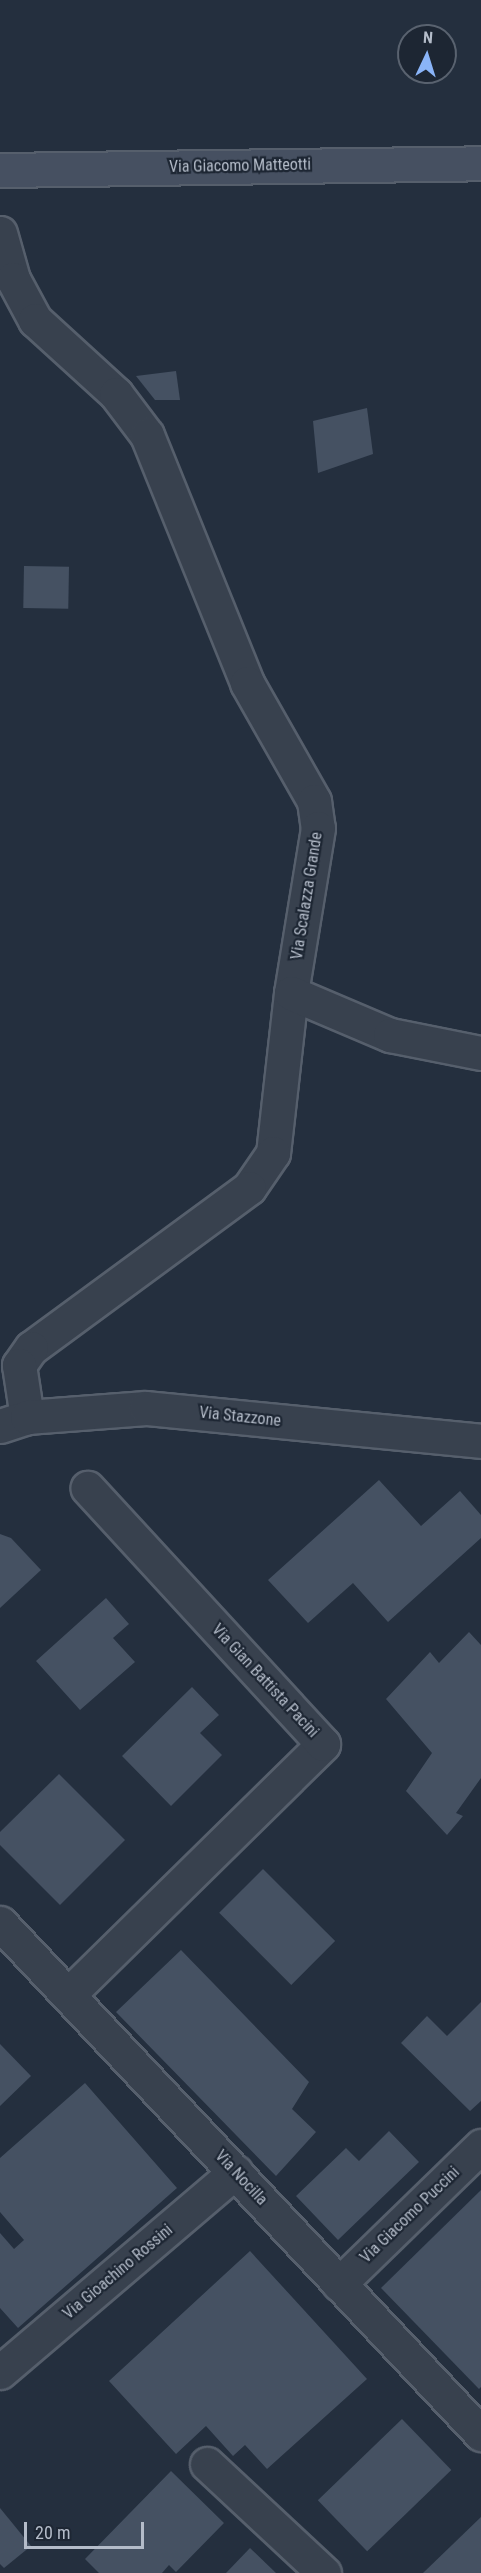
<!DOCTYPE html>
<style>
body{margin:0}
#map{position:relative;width:481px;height:2573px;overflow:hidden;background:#242f3e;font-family:"Roboto Condensed",sans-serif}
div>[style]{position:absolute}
.building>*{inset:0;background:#455162;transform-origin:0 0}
.roads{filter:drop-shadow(2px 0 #565f6c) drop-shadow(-2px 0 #565f6c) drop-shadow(0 2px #565f6c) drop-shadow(0 -2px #565f6c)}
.minor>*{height:33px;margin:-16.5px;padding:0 16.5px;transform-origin:16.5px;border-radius:16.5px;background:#38414e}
.tertiary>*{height:33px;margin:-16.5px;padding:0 16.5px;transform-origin:16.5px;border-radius:16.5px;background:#38414e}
.secondary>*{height:33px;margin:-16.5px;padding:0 16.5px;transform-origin:16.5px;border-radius:16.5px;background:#465061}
span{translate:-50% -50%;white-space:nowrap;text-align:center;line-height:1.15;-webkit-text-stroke:4.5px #1d2633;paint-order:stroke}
.street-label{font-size:16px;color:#b4bcc9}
.north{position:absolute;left:397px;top:24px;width:60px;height:60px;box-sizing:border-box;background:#1d2633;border:2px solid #59626f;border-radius:50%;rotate:4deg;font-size:16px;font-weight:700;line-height:24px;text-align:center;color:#b4bcc9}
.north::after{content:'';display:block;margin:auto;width:21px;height:27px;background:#8ab4f8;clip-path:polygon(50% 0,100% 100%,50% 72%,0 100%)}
.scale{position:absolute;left:24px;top:2522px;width:120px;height:27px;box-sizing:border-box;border:3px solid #b4bcc9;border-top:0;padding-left:8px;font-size:18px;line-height:21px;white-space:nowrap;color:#b4bcc9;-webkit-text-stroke:4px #1d2633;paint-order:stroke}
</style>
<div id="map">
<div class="building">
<i style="clip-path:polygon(176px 371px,180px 400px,155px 400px,136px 376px)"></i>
<i style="clip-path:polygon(367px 408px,373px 454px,318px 473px,313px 421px)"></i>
<i style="left:24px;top:566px;width:45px;height:42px;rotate:1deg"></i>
<i style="clip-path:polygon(379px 1480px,421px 1526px,460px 1491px,481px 1515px,481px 1538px,388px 1622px,353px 1583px,308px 1623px,268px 1580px)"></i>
<i style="clip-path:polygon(0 1534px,11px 1538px,41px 1570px,0 1608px)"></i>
<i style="clip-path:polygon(106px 1598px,129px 1624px,113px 1638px,135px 1662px,80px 1710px,36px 1661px)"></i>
<i style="clip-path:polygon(469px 1632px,481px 1645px,481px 1778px,456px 1813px,463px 1816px,447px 1835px,406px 1791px,432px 1753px,386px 1699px,430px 1652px,439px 1663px)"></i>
<i style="clip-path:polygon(192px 1687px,219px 1715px,200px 1733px,222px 1755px,171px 1806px,122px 1756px)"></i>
<i style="clip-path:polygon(59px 1774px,125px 1840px,60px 1905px,0 1845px,0 1832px)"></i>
<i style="left:263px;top:1869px;width:102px;height:62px;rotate:45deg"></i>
<i style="clip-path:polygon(181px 1950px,309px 2082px,292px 2109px,316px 2132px,276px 2176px,116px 2012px)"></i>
<i style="clip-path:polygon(481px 2002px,481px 2101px,470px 2111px,401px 2043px,427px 2016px,447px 2036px)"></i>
<i style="clip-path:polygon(0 2044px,31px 2076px,0 2106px)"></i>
<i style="clip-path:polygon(85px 2083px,177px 2188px,18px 2328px,0 2308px,0 2233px,14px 2249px,24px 2240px,0 2212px,0 2158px)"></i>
<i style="clip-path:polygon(389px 2131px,419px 2162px,338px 2240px,296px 2196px,346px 2148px,359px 2161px)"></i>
<i style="clip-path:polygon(481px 2190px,481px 2387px,479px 2389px,381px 2288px)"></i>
<i style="clip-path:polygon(250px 2251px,367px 2379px,267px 2469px,245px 2445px,233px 2456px,206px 2426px,176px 2454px,109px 2381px)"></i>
<i style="left:402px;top:2419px;width:71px;height:117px;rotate:46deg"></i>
<i style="clip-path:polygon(171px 2471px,224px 2523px,176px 2572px,169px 2565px,162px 2573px,99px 2573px,85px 2559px)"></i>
<i style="clip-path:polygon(0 2508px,31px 2546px,4px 2568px,0 2564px)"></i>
<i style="clip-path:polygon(481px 2517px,481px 2573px,423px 2573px)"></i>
<i style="clip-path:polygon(250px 2548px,276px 2573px,226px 2573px)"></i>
</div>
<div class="roads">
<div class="minor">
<i style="left:0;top:233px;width:48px;rotate:74.2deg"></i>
<i style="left:13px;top:279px;width:47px;rotate:61.8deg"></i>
<i style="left:35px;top:320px;width:110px;rotate:42.4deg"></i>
<i style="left:116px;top:394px;width:51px;rotate:52.9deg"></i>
<i style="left:147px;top:435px;width:267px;rotate:68deg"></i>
<i style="left:247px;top:683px;width:136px;rotate:60.4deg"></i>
<i style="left:314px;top:801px;width:27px;rotate:82deg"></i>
<i style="left:318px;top:828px;width:167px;rotate:99.3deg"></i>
<i style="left:291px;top:993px;width:161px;rotate:96.4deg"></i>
<i style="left:273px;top:1153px;width:42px;rotate:124.4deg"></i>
<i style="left:249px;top:1188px;width:270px;rotate:143.7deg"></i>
<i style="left:31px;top:1348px;width:21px;rotate:125deg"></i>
<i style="left:19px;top:1365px;width:53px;rotate:81.3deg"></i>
<i style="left:291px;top:993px;width:108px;rotate:23deg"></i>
<i style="left:390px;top:1035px;width:93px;rotate:11.2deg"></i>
<i style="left:0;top:1426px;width:28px;rotate:-18deg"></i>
<i style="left:27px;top:1417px;width:119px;rotate:-4.3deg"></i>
<i style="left:146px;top:1408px;width:337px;rotate:5.6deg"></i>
<i style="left:70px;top:1993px;width:355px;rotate:-44.5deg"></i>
<i style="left:323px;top:1744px;width:348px;rotate:-132.6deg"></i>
<i style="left:339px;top:2284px;width:198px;rotate:-44.2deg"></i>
<i style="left:0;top:2372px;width:309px;rotate:-40.4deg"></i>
<i style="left:207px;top:2464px;width:160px;rotate:43deg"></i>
</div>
<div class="tertiary">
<i style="left:0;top:1923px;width:702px;rotate:46.73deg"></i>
</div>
<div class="secondary">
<i style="left:0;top:170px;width:481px;rotate:-0.8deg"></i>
</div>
</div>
<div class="street-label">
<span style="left:240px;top:166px;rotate:-1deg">Via Giacomo Matteotti</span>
<span style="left:307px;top:896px;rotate:-81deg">Via Scalazza Grande</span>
<span style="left:240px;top:1417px;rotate:6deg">Via Stazzone</span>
<span style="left:265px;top:1681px;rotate:47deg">Via Gian Battista Pacini</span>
<span style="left:241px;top:2178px;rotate:47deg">Via Nocilla</span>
<span style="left:410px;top:2215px;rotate:-44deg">Via Giacomo Puccini</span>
<span style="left:118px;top:2272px;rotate:-40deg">Via Gioachino Rossini</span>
</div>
<div class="north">N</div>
<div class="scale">20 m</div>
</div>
